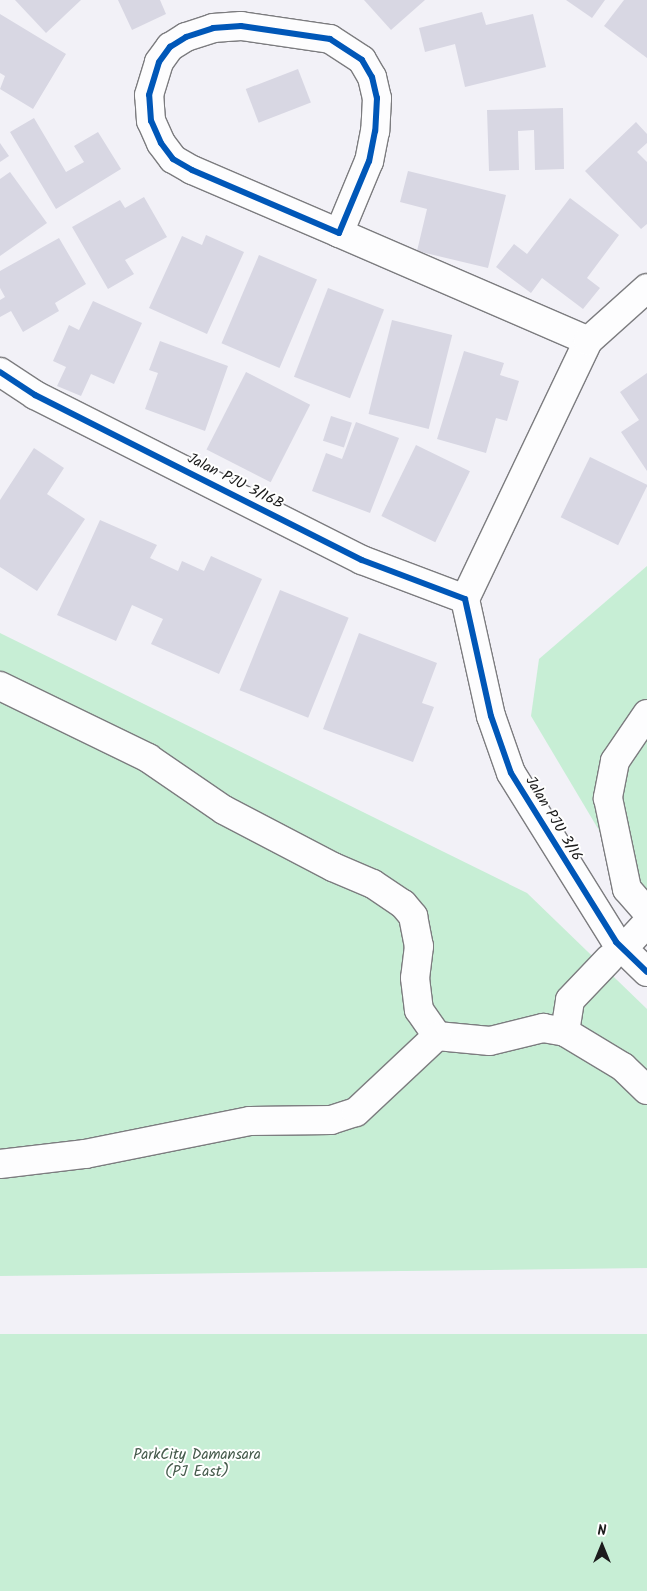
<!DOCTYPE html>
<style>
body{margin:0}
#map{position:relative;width:647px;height:1591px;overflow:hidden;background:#f2f1f7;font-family:Kalam,sans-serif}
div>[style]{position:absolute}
.green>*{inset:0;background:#c7eed5;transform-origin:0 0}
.building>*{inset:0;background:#d8d7e3;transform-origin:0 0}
.roads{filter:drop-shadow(1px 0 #7c7c7f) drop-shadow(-1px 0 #7c7c7f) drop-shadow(0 1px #7c7c7f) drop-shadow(0 -1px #7c7c7f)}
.minor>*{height:28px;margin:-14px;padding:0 14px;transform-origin:14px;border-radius:14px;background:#fdfdfe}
.cycleway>*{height:6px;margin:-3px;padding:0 3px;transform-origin:3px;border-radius:3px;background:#0057b8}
span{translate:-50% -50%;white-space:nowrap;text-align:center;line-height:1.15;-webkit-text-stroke:4px #fff;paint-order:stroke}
.street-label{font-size:15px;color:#1c1c1c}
.park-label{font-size:15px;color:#455a4b}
.north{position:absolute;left:577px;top:1521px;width:50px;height:50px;-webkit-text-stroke:4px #fff;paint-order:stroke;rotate:0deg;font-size:14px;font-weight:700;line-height:20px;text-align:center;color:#1c1c1c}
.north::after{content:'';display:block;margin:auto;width:18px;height:22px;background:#1c1c1c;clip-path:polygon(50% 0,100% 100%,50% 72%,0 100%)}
</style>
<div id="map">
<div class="green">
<i style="clip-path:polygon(647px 566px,647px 911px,531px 716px,539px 659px)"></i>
<i style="clip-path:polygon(0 633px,527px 893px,647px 1009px,647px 1268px,0 1276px)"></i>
<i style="left:0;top:1334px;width:647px;height:257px"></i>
</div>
<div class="building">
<i style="clip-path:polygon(15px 0,81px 0,46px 33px)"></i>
<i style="clip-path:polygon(118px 0,160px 0,166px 14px,132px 30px)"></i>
<i style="clip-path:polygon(364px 0,425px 0,391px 30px)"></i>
<i style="clip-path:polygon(566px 0,605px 0,592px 18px)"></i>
<i style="clip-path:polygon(624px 0,647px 0,647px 58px,604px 26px)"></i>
<i style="clip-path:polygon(482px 12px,486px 25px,533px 14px,546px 67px,465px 87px,455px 44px,425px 52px,419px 28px)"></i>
<i style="clip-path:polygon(0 14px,66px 54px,33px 109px,0 89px,5px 76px,0 73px)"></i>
<i style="left:298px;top:69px;width:36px;height:56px;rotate:69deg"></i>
<i style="clip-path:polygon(563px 108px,564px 169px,535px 170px,534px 130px,518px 131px,519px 170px,489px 171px,487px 110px)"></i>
<i style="clip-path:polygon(34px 118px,66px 172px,84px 162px,74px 146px,98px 132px,121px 169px,56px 209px,10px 132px)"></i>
<i style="clip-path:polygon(636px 122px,647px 134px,647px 143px,637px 152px,647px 162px,647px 224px,641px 229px,585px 171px)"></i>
<i style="clip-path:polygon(0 143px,9px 156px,0 162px)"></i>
<i style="clip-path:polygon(408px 171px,506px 195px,488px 268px,417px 251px,427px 209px,400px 202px)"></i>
<i style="clip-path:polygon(10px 172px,47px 223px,0 256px,0 179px)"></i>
<i style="clip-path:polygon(144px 197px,167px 237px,125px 260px,134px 274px,108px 289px,72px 227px,120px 200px,125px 208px)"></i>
<i style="clip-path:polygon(570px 198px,619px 235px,587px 278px,600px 288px,583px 309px,542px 278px,531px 293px,496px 267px,514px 244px,527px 254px)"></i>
<i style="clip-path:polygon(206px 235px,244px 252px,207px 334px,149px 308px,182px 236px,202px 245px)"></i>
<i style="clip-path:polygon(59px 238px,86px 284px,55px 303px,59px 311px,23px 332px,11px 311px,0 317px,0 300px,5px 297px,0 288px,0 271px)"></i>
<i style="left:259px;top:255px;width:63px;height:96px;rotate:23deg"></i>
<i style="left:328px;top:288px;width:60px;height:95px;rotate:21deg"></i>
<i style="clip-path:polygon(93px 301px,142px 323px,114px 384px,91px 374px,81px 396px,57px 386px,66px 367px,53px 361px,69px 325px,79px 330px)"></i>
<i style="left:392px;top:320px;width:62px;height:97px;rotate:14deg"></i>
<i style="clip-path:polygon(160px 341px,228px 366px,205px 431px,145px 409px,158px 373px,149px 370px)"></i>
<i style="clip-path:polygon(464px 351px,504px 363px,500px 375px,519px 381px,507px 421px,496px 418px,486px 453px,437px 439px)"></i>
<i style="left:246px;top:372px;width:72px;height:87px;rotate:27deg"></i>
<i style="clip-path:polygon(647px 373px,647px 471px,621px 432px,639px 420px,620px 392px)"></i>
<i style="left:331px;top:416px;width:22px;height:26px;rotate:18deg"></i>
<i style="clip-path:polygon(356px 422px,399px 438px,370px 513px,312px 491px,326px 453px,342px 459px)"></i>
<i style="left:416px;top:445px;width:60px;height:79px;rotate:26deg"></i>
<i style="clip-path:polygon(34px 448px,64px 468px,47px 494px,85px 519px,37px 591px,0 567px,0 500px)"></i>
<i style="left:590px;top:457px;width:64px;height:67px;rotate:26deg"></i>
<i style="clip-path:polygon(100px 520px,157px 545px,150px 558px,178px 571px,182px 561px,204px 571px,211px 556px,262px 579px,219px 674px,151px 644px,163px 619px,132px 605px,116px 641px,57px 615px)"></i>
<i style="left:280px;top:590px;width:74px;height:108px;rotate:22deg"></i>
<i style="clip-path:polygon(359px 633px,437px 663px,422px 703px,434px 707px,413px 762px,323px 729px)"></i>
</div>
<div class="roads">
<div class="minor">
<i style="left:241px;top:26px;width:90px;rotate:8.3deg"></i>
<i style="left:330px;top:39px;width:38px;rotate:33deg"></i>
<i style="left:362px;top:60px;width:20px;rotate:60deg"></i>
<i style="left:372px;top:77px;width:22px;rotate:77deg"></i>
<i style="left:377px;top:98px;width:33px;rotate:93deg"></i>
<i style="left:375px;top:131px;width:31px;rotate:101deg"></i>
<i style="left:369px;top:161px;width:78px;rotate:112.6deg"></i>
<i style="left:339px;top:233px;width:160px;rotate:-156.8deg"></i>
<i style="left:192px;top:170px;width:22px;rotate:-150deg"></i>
<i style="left:173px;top:159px;width:20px;rotate:-127deg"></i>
<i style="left:161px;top:143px;width:24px;rotate:-114deg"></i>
<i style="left:151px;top:121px;width:26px;rotate:-94deg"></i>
<i style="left:149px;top:95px;width:34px;rotate:-73deg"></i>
<i style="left:159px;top:62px;width:19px;rotate:-54deg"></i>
<i style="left:170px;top:47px;width:19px;rotate:-32deg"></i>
<i style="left:186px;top:37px;width:28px;rotate:-18deg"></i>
<i style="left:213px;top:28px;width:28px;rotate:-4deg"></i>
<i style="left:339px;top:233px;width:271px;rotate:23.4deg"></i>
<i style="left:0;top:372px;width:42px;rotate:33.3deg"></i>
<i style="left:35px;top:395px;width:366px;rotate:26.8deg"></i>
<i style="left:362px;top:560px;width:110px;rotate:20.7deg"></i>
<i style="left:465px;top:599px;width:120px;rotate:77.5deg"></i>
<i style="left:491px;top:716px;width:60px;rotate:70.7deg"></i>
<i style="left:511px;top:773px;width:199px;rotate:58.1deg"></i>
<i style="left:616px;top:942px;width:43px;rotate:44.1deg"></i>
<i style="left:465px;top:599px;width:286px;rotate:-64.5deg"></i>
<i style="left:588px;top:341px;width:79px;rotate:-41.9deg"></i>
<i style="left:0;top:686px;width:165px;rotate:25.9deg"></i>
<i style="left:148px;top:758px;width:92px;rotate:34.4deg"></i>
<i style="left:224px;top:810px;width:123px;rotate:27.6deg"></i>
<i style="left:333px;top:867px;width:43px;rotate:23deg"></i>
<i style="left:373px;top:884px;width:36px;rotate:34deg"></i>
<i style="left:403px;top:904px;width:16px;rotate:50deg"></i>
<i style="left:413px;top:916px;width:31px;rotate:79deg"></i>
<i style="left:419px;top:946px;width:32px;rotate:97deg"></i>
<i style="left:415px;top:978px;width:32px;rotate:83deg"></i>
<i style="left:419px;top:1010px;width:32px;rotate:55deg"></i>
<i style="left:437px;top:1036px;width:53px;rotate:5.4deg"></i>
<i style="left:490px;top:1041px;width:55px;rotate:-13.8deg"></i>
<i style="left:543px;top:1028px;width:22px;rotate:10deg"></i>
<i style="left:565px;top:1032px;width:68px;rotate:31.1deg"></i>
<i style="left:623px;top:1067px;width:33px;rotate:44deg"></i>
<i style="left:647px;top:714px;width:57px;rotate:124.2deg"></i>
<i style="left:615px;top:761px;width:38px;rotate:101deg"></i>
<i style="left:608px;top:798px;width:93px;rotate:78.2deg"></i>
<i style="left:627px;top:889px;width:30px;rotate:49deg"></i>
<i style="left:633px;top:938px;width:21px;rotate:-47deg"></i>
<i style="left:565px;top:1032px;width:32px;rotate:-81deg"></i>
<i style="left:570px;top:1000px;width:57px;rotate:-46.4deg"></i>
<i style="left:0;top:1164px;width:86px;rotate:-6.7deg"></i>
<i style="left:85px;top:1154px;width:168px;rotate:-11.3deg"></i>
<i style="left:250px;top:1121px;width:81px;rotate:-0.7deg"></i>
<i style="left:331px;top:1120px;width:26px;rotate:-18deg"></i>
<i style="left:356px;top:1112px;width:111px;rotate:-43.2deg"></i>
</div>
</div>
<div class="cycleway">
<i style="left:241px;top:26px;width:90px;rotate:8.3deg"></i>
<i style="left:330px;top:39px;width:38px;rotate:33deg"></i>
<i style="left:362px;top:60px;width:20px;rotate:60deg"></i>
<i style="left:372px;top:77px;width:22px;rotate:77deg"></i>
<i style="left:377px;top:98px;width:33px;rotate:93deg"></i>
<i style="left:375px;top:131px;width:31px;rotate:101deg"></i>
<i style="left:369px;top:161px;width:78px;rotate:112.6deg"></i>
<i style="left:339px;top:233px;width:160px;rotate:-156.8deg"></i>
<i style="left:192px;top:170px;width:22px;rotate:-150deg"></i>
<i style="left:173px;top:159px;width:20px;rotate:-127deg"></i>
<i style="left:161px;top:143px;width:24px;rotate:-114deg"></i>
<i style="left:151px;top:121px;width:26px;rotate:-94deg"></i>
<i style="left:149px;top:95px;width:34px;rotate:-73deg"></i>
<i style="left:159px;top:62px;width:19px;rotate:-54deg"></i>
<i style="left:170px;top:47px;width:19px;rotate:-32deg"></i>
<i style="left:186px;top:37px;width:28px;rotate:-18deg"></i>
<i style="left:213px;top:28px;width:28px;rotate:-4deg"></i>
<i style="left:0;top:372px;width:42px;rotate:33.3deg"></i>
<i style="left:35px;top:395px;width:366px;rotate:26.8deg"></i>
<i style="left:362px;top:560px;width:110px;rotate:20.7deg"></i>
<i style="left:465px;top:599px;width:120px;rotate:77.5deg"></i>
<i style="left:491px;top:716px;width:60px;rotate:70.7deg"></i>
<i style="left:511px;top:773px;width:199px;rotate:58.1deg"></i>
<i style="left:616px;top:942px;width:43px;rotate:44.1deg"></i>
</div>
<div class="street-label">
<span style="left:235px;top:482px;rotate:27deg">Jalan PJU 3/16B</span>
<span style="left:553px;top:819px;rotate:59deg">Jalan PJU 3/16</span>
</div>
<div class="park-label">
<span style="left:197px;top:1464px">ParkCity Damansara<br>(PJ East)</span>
</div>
<div class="north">N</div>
</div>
